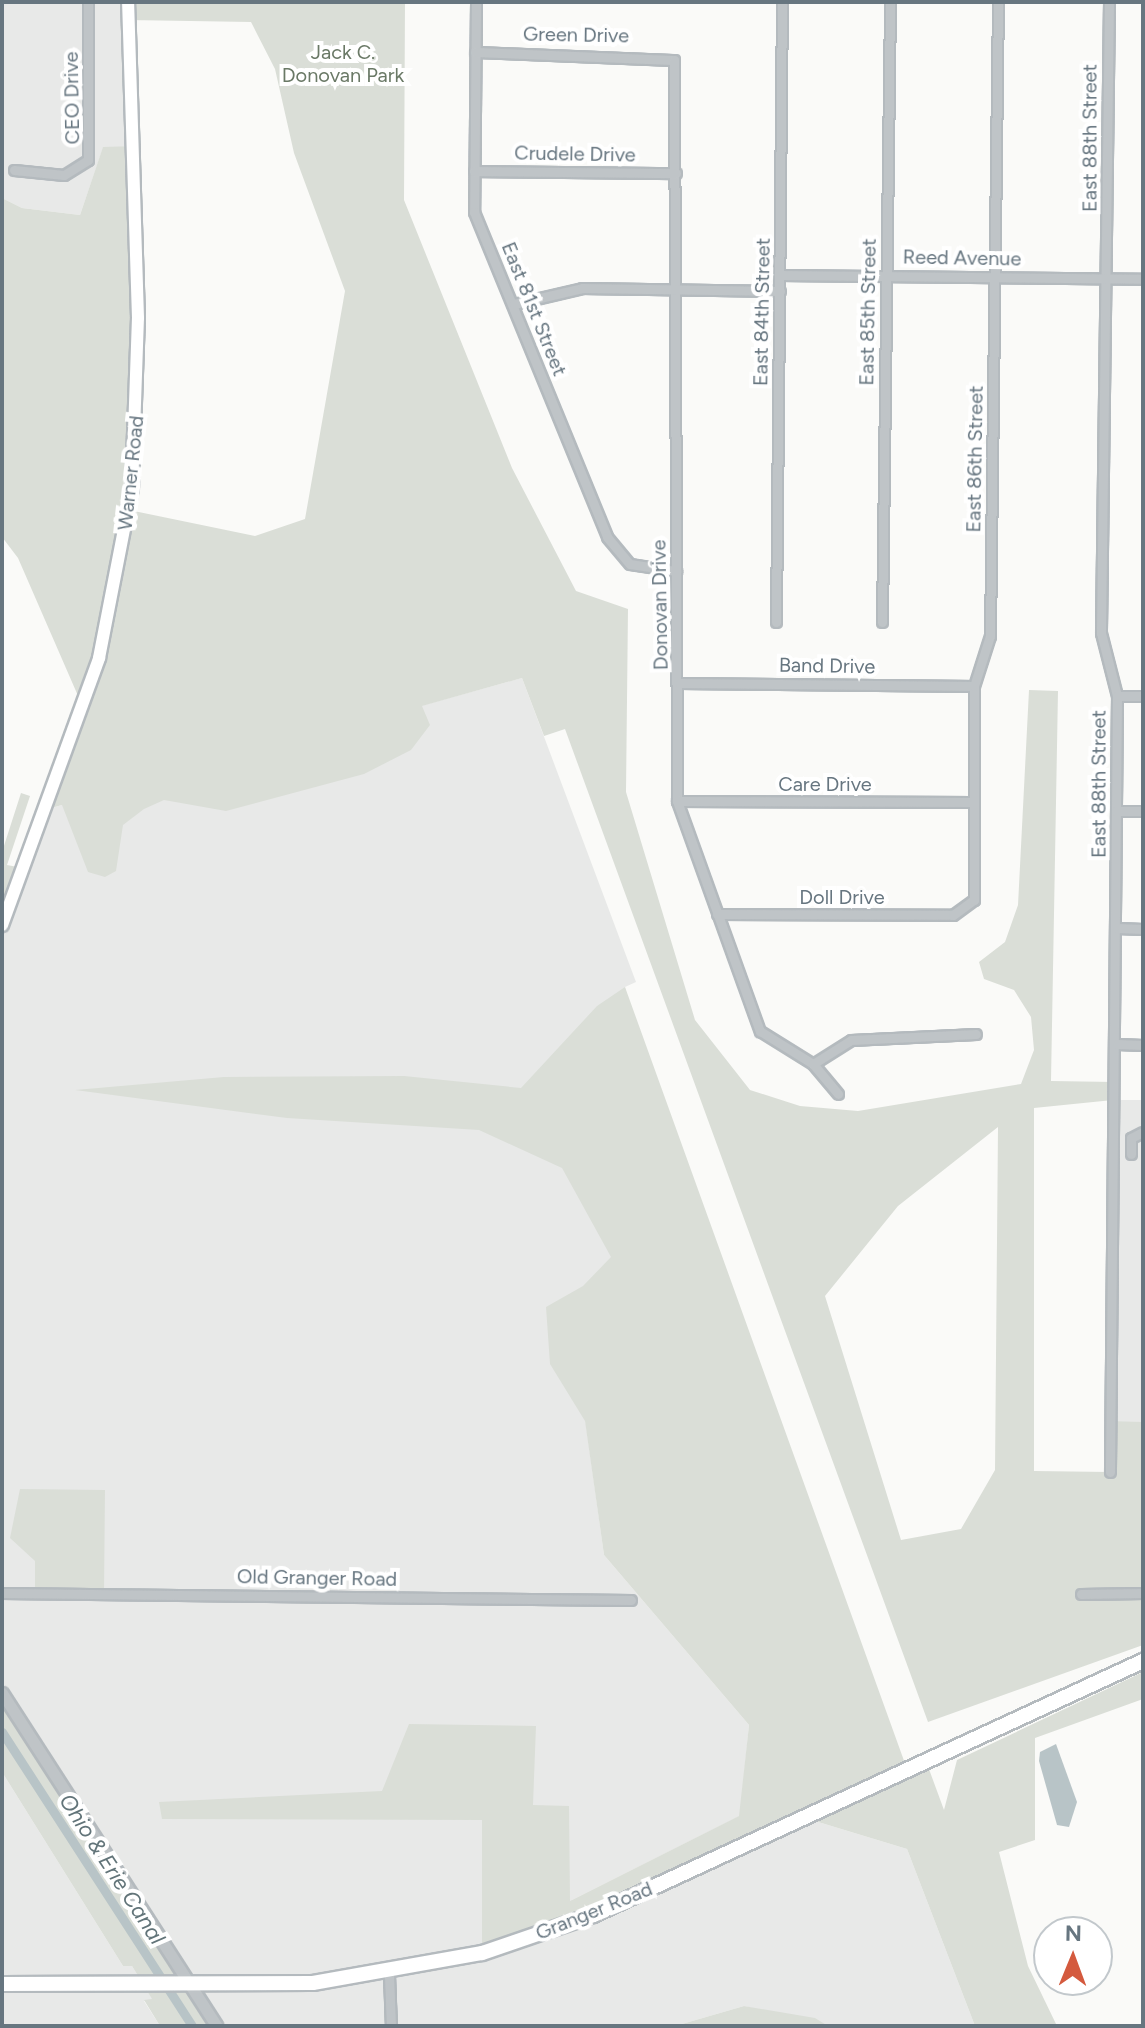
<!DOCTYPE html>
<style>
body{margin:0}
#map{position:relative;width:1145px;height:2028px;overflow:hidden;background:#fafaf8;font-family:Figtree,sans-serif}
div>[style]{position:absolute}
.built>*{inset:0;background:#e8e9e8}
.green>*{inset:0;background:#daded7}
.water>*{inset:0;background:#b8c4c7}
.canal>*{height:9px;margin:-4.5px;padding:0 4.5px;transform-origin:4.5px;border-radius:4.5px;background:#b8c4c7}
.roads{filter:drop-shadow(2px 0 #b4babe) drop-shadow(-2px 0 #b4babe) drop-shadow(0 2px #b4babe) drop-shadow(0 -2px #b4babe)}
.minor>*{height:9px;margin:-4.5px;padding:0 4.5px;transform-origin:4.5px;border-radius:4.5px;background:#bfc4c7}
.tertiary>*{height:11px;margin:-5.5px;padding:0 5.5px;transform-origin:5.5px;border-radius:5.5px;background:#bfc4c7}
.secondary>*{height:12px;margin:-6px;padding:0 6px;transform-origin:6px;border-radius:6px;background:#fff}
.primary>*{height:14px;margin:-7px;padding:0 7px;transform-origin:7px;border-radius:7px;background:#fff}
span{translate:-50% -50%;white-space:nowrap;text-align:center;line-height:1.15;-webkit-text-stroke:8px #fff;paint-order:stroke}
.street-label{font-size:20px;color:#677680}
.park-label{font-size:20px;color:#6a7966}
.water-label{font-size:22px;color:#627479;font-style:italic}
.frame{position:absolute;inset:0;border:4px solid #677680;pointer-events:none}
.north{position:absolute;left:1033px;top:1916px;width:80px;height:80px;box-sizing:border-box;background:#fff;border:2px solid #c2c8cc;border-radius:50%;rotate:1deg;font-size:22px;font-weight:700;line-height:32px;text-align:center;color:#677680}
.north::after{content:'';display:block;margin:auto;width:28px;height:36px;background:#d45a3e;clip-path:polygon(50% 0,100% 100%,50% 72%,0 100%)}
</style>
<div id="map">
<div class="built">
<i style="clip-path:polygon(2px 2px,128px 2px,134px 146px,103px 148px,80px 215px,22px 208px,2px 198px)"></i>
<i style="clip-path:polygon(522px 678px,636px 982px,625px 987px,655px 1212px,569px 1302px,604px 1555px,749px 1725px,740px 1816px,570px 1901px,805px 1818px,907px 1849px,975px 2026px,828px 2026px,744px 2006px,675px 2026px,217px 2026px,2px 1693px,2px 925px,44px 810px)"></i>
<i style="clip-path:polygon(1113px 1100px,1143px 1100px,1143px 1593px,1106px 1421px)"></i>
<i style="clip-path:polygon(2px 1772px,123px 1966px,132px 1966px,153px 2000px,144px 2001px,160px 2026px,2px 2026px)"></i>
</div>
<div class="green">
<i style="clip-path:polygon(evenodd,128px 2px,405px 2px,404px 200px,512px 468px,576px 591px,628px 609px,626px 792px,695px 1020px,750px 1090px,800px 1106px,858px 1111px,1021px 1084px,1034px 1050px,1031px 1017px,1014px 990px,984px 979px,979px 962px,1005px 942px,1018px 905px,1029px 690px,1058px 691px,1051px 1081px,1114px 1082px,1113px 1100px,1034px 1108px,1034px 1471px,1109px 1472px,1106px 1421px,1143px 1422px,1143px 1645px,928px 1722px,565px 729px,544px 736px,522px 678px,422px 706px,430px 725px,411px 750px,364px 774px,226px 811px,164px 800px,144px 809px,123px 825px,116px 871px,105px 877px,88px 872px,62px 805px,44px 810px,82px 705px,18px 558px,2px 537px,2px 198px,22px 208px,80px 215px,103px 147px,134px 146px,129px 510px,255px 536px,305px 519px,345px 291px,294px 153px,275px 69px,251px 22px,129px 20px,128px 2px,998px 1127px,995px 1470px,961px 1529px,901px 1540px,825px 1296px,898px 1206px,998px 1127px)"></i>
<i style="clip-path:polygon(21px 793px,30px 796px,7px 865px,23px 868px,2px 925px,2px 852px)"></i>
<i style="clip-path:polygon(625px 987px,907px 1769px,926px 1761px,944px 1810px,957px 1760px,1143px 1672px,1143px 1699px,1035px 1738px,1035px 1840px,999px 1852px,1028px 1966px,1057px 2026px,975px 2026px,907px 1849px,805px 1818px,593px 1915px,482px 1953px,482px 1820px,162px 1819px,159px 1802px,382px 1791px,409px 1724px,536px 1726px,533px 1805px,569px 1806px,570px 1901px,739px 1816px,749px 1725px,604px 1555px,585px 1421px,550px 1364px,546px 1307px,583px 1286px,611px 1257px,562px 1168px,479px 1130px,287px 1118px,75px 1090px,224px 1077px,404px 1076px,521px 1088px,597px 1006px)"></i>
<i style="clip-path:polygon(20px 1489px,105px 1490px,104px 1594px,35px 1594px,35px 1561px,10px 1538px)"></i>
<i style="clip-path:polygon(2px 1707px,15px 1718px,211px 2026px,160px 2026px,144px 2000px,152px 1999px,132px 1966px,123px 1966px,2px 1772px)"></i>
<i style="clip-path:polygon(744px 2006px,815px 2018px,828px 2026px,675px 2026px)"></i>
</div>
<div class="water">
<i style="clip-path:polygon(1056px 1744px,1077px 1802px,1069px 1827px,1057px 1825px,1039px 1761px,1040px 1752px)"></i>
</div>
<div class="canal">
<i style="left:2px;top:1732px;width:350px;rotate:57.1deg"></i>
</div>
<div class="roads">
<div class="minor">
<i style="left:476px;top:2px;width:210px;rotate:90.5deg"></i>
<i style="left:474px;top:212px;width:351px;rotate:67.7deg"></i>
<i style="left:607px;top:537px;width:35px;rotate:50deg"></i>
<i style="left:630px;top:564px;width:47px;rotate:8.7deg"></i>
<i style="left:1109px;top:2px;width:631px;rotate:90.73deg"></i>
<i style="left:1101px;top:633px;width:65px;rotate:75.7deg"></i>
<i style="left:1117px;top:696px;width:776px;rotate:90.52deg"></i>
<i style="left:475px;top:52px;width:199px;rotate:2.3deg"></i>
<i style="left:674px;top:60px;width:741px;rotate:89.77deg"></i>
<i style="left:677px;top:801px;width:245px;rotate:70.2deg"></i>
<i style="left:760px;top:1031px;width:62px;rotate:31.9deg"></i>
<i style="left:813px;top:1064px;width:39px;rotate:50deg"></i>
<i style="left:14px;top:170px;width:50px;rotate:5.7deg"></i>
<i style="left:64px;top:175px;width:28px;rotate:-32deg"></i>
<i style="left:88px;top:160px;width:158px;rotate:-90deg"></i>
<i style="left:474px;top:171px;width:202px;rotate:0.6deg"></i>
<i style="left:780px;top:275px;width:363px;rotate:0.6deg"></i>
<i style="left:514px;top:304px;width:70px;rotate:-13.2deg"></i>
<i style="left:582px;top:288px;width:198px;rotate:0.9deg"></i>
<i style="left:776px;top:622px;width:620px;rotate:-89.45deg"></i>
<i style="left:882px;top:622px;width:620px;rotate:-89.26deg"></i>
<i style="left:680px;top:683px;width:294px;rotate:0.6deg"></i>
<i style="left:1117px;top:696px;width:26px"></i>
<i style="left:677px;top:801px;width:296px;rotate:0.2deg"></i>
<i style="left:1116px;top:811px;width:27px"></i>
<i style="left:717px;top:914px;width:236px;rotate:0.2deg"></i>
<i style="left:953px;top:915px;width:26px;rotate:-36deg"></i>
<i style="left:974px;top:900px;width:214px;rotate:-90deg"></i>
<i style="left:974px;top:686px;width:52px;rotate:-72.3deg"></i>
<i style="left:990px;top:636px;width:634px;rotate:-89.28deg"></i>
<i style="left:1117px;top:928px;width:26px;rotate:2deg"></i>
<i style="left:1117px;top:1044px;width:26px;rotate:2deg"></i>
<i style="left:813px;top:1064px;width:45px;rotate:-32.3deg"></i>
<i style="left:851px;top:1040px;width:125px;rotate:-2.7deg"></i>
<i style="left:1131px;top:1154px;width:16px;rotate:-90deg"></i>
<i style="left:1131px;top:1138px;width:13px;rotate:-27deg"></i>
<i style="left:2px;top:1593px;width:629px;rotate:0.64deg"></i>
<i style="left:1081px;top:1594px;width:62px;rotate:-0.9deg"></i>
<i style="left:389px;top:1975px;width:51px;rotate:87.8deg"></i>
</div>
<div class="tertiary">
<i style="left:2px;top:1693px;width:396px;rotate:57.2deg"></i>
</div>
<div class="secondary">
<i style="left:2px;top:925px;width:284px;rotate:-70deg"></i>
<i style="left:99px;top:658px;width:172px;rotate:-79deg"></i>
<i style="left:132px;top:489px;width:171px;rotate:-88deg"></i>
<i style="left:138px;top:318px;width:316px;rotate:-91.8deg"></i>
</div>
<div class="primary">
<i style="left:2px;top:1984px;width:311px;rotate:-0.2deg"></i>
<i style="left:313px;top:1983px;width:172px;rotate:-10.1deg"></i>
<i style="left:482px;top:1953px;width:117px;rotate:-18.9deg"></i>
<i style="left:593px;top:1915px;width:606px;rotate:-24.79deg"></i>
</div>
</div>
<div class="street-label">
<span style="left:576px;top:35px;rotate:1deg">Green Drive</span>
<span style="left:72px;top:98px;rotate:-91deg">CEO Drive</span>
<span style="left:1090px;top:138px;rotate:-90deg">East 88th Street</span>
<span style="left:575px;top:154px;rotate:1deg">Crudele Drive</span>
<span style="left:962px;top:258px;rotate:1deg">Reed Avenue</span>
<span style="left:534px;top:309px;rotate:68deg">East 81st Street</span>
<span style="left:762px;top:312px;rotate:-89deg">East 84th Street</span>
<span style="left:868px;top:312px;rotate:-89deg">East 85th Street</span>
<span style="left:975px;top:459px;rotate:-89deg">East 86th Street</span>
<span style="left:131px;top:473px;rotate:-84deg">Warner Road</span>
<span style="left:660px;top:605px;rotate:-91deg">Donovan Drive</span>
<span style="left:827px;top:666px;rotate:1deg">Band Drive</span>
<span style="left:825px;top:784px">Care Drive</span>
<span style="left:1099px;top:784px;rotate:-90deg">East 88th Street</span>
<span style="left:842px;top:897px">Doll Drive</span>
<span style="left:317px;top:1578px;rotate:1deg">Old Granger Road</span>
<span style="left:594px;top:1911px;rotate:-22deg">Granger Road</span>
</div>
<div class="park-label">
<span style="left:343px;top:64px">Jack C.<br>Donovan Park</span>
</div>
<div class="water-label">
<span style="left:112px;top:1869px;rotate:57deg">Ohio &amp; Erie Canal</span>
</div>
<div class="frame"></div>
<div class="north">N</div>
</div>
